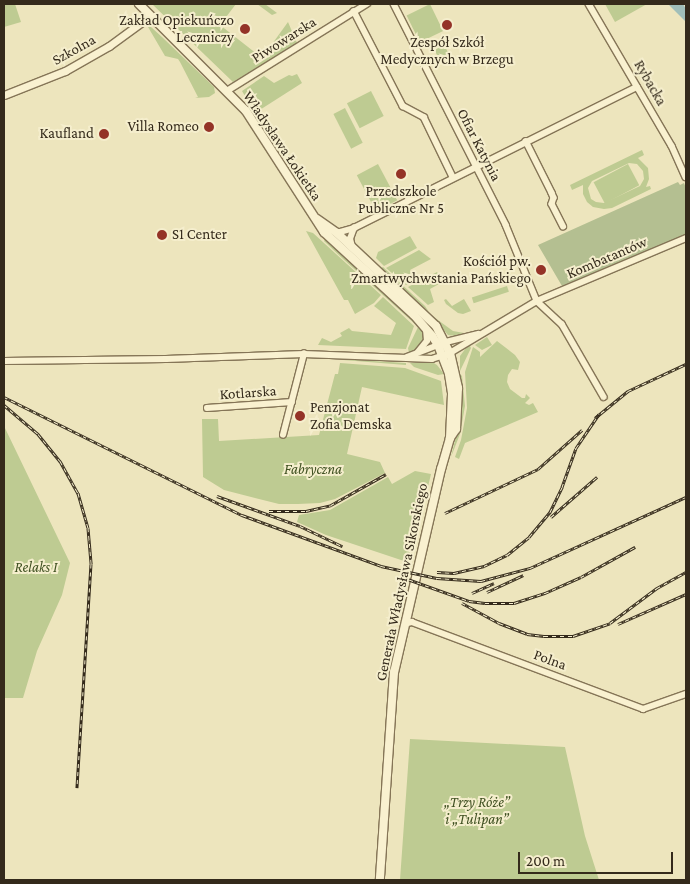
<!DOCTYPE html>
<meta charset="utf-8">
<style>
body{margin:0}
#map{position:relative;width:690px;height:884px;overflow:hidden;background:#ede5bd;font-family:"Crimson Pro",serif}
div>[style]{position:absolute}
.green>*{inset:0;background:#becb92;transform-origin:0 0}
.cemetery>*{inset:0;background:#b4bf91}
.water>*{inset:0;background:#a1bfb9}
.roads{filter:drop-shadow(1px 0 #857557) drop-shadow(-1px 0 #857557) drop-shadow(0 1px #857557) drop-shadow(0 -1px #857557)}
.minor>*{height:5.5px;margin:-2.75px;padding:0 2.75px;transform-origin:2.75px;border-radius:2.75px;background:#f9f1d0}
.tertiary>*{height:7px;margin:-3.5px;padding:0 3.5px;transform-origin:3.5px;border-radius:3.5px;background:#f9f1d0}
.secondary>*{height:8px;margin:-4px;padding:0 4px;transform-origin:4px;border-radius:4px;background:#f9f1d0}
.rail>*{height:3px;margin-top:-1.5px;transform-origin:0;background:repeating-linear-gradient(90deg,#f5eecd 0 4px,#342a1b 0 8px);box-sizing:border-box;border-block:1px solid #342a1b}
.dots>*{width:14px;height:14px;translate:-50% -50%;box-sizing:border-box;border:2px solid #f5eecd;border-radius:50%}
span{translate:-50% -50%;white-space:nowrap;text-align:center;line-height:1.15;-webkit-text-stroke:4px #f5eecd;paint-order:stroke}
.poi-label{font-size:15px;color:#342a1b}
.right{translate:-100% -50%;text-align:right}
.left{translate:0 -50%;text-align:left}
.street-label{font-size:15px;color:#342a1b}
.park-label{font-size:15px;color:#405122;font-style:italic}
.frame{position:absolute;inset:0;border:5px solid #342a1b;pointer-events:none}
.scale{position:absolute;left:518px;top:852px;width:155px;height:22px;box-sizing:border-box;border:2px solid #342a1b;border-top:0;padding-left:6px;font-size:15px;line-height:18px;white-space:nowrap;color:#342a1b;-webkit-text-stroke:4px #f5eecd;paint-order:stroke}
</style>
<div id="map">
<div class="green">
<i style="clip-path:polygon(4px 4px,15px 4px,21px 22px,4px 27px)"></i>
<i style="clip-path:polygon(152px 4px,236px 4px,220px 25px,262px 58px,288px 22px,297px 43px,233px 82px)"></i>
<i style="clip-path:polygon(257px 4px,265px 4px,277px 13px,272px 15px)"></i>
<i style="left:430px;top:4px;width:30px;height:26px;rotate:64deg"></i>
<i style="clip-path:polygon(605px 4px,647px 4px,615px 22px)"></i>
<i style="clip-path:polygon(148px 27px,151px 27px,162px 37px,214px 87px,215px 93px,209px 97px,195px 98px,198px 97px,180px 62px,178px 59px,165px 56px)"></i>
<i style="left:444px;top:45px;width:13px;height:11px;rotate:61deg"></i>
<i style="clip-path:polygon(297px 74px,302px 83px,255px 113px,242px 91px,264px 76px,274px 83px,289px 75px,292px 76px)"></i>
<i style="left:371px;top:91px;width:28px;height:27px;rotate:63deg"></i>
<i style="left:345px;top:108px;width:39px;height:13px;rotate:63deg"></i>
<i style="clip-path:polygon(evenodd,642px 150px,644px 155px,638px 158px,648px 168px,649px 179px,646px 187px,650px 186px,651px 189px,612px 208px,604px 209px,593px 207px,587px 202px,583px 194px,583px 185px,572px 190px,570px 185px,642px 150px,629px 163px,637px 164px,643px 171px,644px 179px,640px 186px,604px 203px,596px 202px,591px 199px,588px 188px,592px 181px,629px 163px)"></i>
<i style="left:378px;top:164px;width:41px;height:24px;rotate:62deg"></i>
<i style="left:628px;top:164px;width:24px;height:39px;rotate:62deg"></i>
<i style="clip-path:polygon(306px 231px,313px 233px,381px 295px,374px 303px,355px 314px,348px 300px,344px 300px)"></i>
<i style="clip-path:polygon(410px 236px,417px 248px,384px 266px,376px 258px,378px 252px)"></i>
<i style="clip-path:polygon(326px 238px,417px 322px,415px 324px,342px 258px,324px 241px)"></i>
<i style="clip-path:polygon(419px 250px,431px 259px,410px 270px,412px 274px,410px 275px,413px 281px,406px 285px,386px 268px)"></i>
<i style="clip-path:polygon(383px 267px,425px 306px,429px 312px,380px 269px)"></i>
<i style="clip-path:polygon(437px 272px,440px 277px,445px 274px,448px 279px,430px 289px,434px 302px,428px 305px,408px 287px)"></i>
<i style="left:507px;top:286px;width:6px;height:37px;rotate:72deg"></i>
<i style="clip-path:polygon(383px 297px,414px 326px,406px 349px,318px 345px,322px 338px,331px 342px,342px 336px,340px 333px,349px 328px,352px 331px,391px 335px,396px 323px,374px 306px)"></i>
<i style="clip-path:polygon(446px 299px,452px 306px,464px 299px,471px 311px,463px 314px,458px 313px,446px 304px,444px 300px)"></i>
<i style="clip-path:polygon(431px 315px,453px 331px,464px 333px,456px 336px,448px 335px)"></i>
<i style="clip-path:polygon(419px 325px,422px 329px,424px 339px,419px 348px,409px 353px,408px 348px)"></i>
<i style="clip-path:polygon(487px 337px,492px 345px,482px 350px,475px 345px)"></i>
<i style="clip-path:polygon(497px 341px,515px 355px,520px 362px,518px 370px,512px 369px,508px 375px,507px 382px,510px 389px,522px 398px,525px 398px,526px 394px,530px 398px,525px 403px,529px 405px,533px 403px,538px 412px,465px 443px,459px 459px,455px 457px,461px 440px,467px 408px,465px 372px,473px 347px,480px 352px,480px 357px)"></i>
<i style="clip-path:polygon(469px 344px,471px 348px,460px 371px,460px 356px)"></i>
<i style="clip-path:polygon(342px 359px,406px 363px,406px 365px,343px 360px)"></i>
<i style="clip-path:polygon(432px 362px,437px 365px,444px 374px,438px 375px,414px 367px,410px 363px)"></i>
<i style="clip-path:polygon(340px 363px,405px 368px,441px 381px,444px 405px,362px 387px,347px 454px,380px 462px,385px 473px,335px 499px,320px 503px,298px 504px,279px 504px,224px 490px,203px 477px,202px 419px,218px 419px,219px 441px,319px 435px,335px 374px,338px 374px)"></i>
<i style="clip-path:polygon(460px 374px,462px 376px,465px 406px,460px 434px,451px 457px,462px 412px)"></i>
<i style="clip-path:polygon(4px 426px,70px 563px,62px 595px,37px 651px,23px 698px,4px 698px)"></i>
<i style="clip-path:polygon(415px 471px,431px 474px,410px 563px,326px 535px,297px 522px,299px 515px,330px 510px,388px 477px,392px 484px)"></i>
<i style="clip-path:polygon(410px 739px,565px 747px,585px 836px,599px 880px,400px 880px)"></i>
</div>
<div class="cemetery">
<i style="clip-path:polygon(678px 182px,680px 185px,684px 183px,686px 188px,686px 234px,562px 286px,538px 245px)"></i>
</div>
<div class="water">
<i style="clip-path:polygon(668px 4px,683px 4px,686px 9px,686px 22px)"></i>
</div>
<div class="roads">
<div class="minor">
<i style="left:394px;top:4px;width:248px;rotate:63.1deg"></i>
<i style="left:506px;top:225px;width:82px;rotate:67.8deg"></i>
<i style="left:589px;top:4px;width:164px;rotate:59.7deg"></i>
<i style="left:672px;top:146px;width:34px;rotate:66deg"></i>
<i style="left:354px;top:11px;width:107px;rotate:62.7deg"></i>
<i style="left:403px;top:106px;width:24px;rotate:28deg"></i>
<i style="left:424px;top:117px;width:67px;rotate:64.2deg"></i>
<i style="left:227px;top:91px;width:165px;rotate:-31.9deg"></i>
<i style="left:526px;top:141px;width:58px;rotate:63.4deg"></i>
<i style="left:552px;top:193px;width:5px;rotate:68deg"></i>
<i style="left:554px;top:198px;width:6px;rotate:108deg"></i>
<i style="left:552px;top:204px;width:25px;rotate:63deg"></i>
<i style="left:337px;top:233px;width:18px;rotate:-16deg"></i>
<i style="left:354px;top:228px;width:316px;rotate:-26.5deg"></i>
<i style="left:352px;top:247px;width:8px;rotate:-104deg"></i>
<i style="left:350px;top:239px;width:12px;rotate:-70deg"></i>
<i style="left:537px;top:301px;width:34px;rotate:43deg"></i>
<i style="left:562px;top:324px;width:84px;rotate:60.1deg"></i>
<i style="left:418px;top:352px;width:14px;rotate:-51deg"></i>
<i style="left:427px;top:341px;width:11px;rotate:-95deg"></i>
<i style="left:407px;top:357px;width:42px;rotate:-21deg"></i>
<i style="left:446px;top:342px;width:33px;rotate:-14deg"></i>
<i style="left:4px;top:361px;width:162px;rotate:-0.7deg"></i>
<i style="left:166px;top:359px;width:138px;rotate:-2.1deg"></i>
<i style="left:304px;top:354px;width:128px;rotate:2.2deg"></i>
<i style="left:432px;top:359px;width:19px;rotate:-18deg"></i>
<i style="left:450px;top:353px;width:101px;rotate:-30.9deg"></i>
<i style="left:537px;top:301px;width:162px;rotate:-22.9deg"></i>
<i style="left:207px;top:408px;width:85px;rotate:-4deg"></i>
<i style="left:283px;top:435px;width:84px;rotate:-75.5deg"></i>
<i style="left:405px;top:624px;width:7px;rotate:-16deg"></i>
<i style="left:412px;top:622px;width:247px;rotate:20.6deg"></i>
<i style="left:643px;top:709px;width:46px;rotate:-19.2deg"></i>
</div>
<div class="tertiary">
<i style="left:4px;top:95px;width:66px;rotate:-21.5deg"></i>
<i style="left:65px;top:71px;width:51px;rotate:-29.6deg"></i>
<i style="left:109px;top:46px;width:51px;rotate:-36.2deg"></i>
</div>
<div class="secondary">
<i style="left:139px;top:4px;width:151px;rotate:45deg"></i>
<i style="left:246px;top:111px;width:144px;rotate:57.2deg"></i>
<i style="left:324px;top:232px;width:122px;rotate:42.7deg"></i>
<i style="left:414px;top:315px;width:28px;rotate:49deg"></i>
<i style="left:432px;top:336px;width:11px;rotate:56deg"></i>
<i style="left:438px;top:345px;width:31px;rotate:69deg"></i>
<i style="left:449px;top:374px;width:20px;rotate:81deg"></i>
<i style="left:452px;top:394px;width:44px;rotate:92.6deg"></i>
<i style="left:317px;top:219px;width:24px;rotate:35deg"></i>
<i style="left:337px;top:233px;width:136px;rotate:43.2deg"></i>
<i style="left:436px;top:326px;width:30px;rotate:63deg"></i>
<i style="left:450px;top:353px;width:36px;rotate:77deg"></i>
<i style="left:458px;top:388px;width:41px;rotate:92.8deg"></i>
<i style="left:456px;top:429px;width:11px;rotate:124deg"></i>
<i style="left:450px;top:438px;width:32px;rotate:106deg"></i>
<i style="left:441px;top:469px;width:208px;rotate:103deg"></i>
<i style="left:394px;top:672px;width:208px;rotate:93.9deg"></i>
</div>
</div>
<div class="rail">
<i style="left:4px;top:397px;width:266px;rotate:26.4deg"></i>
<i style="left:242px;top:515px;width:148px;rotate:20.1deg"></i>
<i style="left:381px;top:566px;width:57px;rotate:12.1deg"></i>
<i style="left:437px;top:578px;width:44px;rotate:3.9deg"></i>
<i style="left:481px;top:581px;width:51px;rotate:-14.9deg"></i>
<i style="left:530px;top:568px;width:171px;rotate:-24.5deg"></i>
<i style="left:4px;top:405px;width:45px;rotate:40.5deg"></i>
<i style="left:38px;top:434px;width:35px;rotate:51deg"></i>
<i style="left:60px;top:461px;width:37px;rotate:61deg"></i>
<i style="left:78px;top:493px;width:36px;rotate:74deg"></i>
<i style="left:88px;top:528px;width:36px;rotate:85deg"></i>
<i style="left:91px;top:564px;width:224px;rotate:93.6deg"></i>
<i style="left:595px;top:418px;width:43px;rotate:-39.3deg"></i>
<i style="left:628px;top:391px;width:64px;rotate:-25deg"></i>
<i style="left:217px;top:496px;width:88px;rotate:19.9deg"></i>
<i style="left:300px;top:526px;width:47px;rotate:25.5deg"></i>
<i style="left:269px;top:511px;width:37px"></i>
<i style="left:306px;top:511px;width:26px;rotate:-13deg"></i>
<i style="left:331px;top:505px;width:63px;rotate:-29.4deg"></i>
<i style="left:445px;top:513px;width:103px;rotate:-25.3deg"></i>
<i style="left:538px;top:469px;width:59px;rotate:-41.6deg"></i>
<i style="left:551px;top:517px;width:61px;rotate:-41deg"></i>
<i style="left:437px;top:572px;width:17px;rotate:3deg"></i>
<i style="left:454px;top:573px;width:31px;rotate:-13deg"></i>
<i style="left:484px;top:566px;width:25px;rotate:-26deg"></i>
<i style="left:507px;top:555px;width:28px;rotate:-39deg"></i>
<i style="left:529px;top:537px;width:33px;rotate:-50deg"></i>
<i style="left:550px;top:512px;width:28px;rotate:-64deg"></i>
<i style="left:562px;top:487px;width:41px;rotate:-70.3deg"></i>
<i style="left:576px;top:448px;width:41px;rotate:-55.9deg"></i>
<i style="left:402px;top:577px;width:71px;rotate:19.7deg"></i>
<i style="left:469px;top:601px;width:16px;rotate:7deg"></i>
<i style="left:485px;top:603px;width:29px"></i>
<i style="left:514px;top:603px;width:33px;rotate:-18deg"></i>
<i style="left:545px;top:593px;width:39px;rotate:-24deg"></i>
<i style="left:581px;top:577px;width:62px;rotate:-29.1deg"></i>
<i style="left:487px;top:592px;width:40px;rotate:-25deg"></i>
<i style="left:472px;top:593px;width:24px;rotate:-24deg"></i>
<i style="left:462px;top:603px;width:42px;rotate:28.4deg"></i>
<i style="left:499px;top:623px;width:30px;rotate:21deg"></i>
<i style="left:527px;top:634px;width:17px;rotate:7deg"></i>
<i style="left:544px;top:636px;width:29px"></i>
<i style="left:573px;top:636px;width:39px;rotate:-19deg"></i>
<i style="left:610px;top:623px;width:59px;rotate:-36.7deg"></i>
<i style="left:657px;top:588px;width:33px;rotate:-29deg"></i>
<i style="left:618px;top:624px;width:74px;rotate:-23.8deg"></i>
</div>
<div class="dots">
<i style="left:447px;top:25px;background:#943327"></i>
<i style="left:245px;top:29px;background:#943327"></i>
<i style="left:209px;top:127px;background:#943327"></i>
<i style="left:104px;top:134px;background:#943327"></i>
<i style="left:401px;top:174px;background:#943327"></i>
<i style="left:162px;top:235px;background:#943327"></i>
<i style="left:541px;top:270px;background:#943327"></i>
<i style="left:300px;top:416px;background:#943327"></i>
</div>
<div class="poi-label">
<span class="right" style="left:234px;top:29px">Zakład Opiekuńczo<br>Leczniczy</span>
<span style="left:447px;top:51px">Zespół Szkół<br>Medycznych w Brzegu</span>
<span class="right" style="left:199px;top:127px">Villa Romeo</span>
<span class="right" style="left:94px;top:134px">Kaufland</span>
<span style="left:401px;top:200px">Przedszkole<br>Publiczne Nr 5</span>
<span class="left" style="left:172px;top:235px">S1 Center</span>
<span class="right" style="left:531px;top:270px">Kościół pw.<br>Zmartwychwstania Pańskiego</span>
<span class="left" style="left:310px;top:416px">Penzjonat<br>Zofia Demska</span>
</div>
<div class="street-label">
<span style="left:284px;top:40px;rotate:-32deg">Piwowarska</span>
<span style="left:74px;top:50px;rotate:-29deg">Szkolna</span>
<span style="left:650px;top:83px;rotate:60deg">Rybacka</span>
<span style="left:479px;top:145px;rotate:63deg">Ofiar Katynia</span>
<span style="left:282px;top:146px;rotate:56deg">Władysława Łokietka</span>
<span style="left:607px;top:258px;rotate:-23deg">Kombatantów</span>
<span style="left:248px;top:393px;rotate:-4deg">Kotlarska</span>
<span style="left:402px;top:582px;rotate:-78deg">Generała Władysława Sikorskiego</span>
<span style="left:550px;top:660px;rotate:20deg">Polna</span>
</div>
<div class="park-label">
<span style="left:313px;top:470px">Fabryczna</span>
<span style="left:36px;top:568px">Relaks I</span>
<span style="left:477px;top:811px">„Trzy Róże”<br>i „Tulipan”</span>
</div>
<div class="frame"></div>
<div class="scale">200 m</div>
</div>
